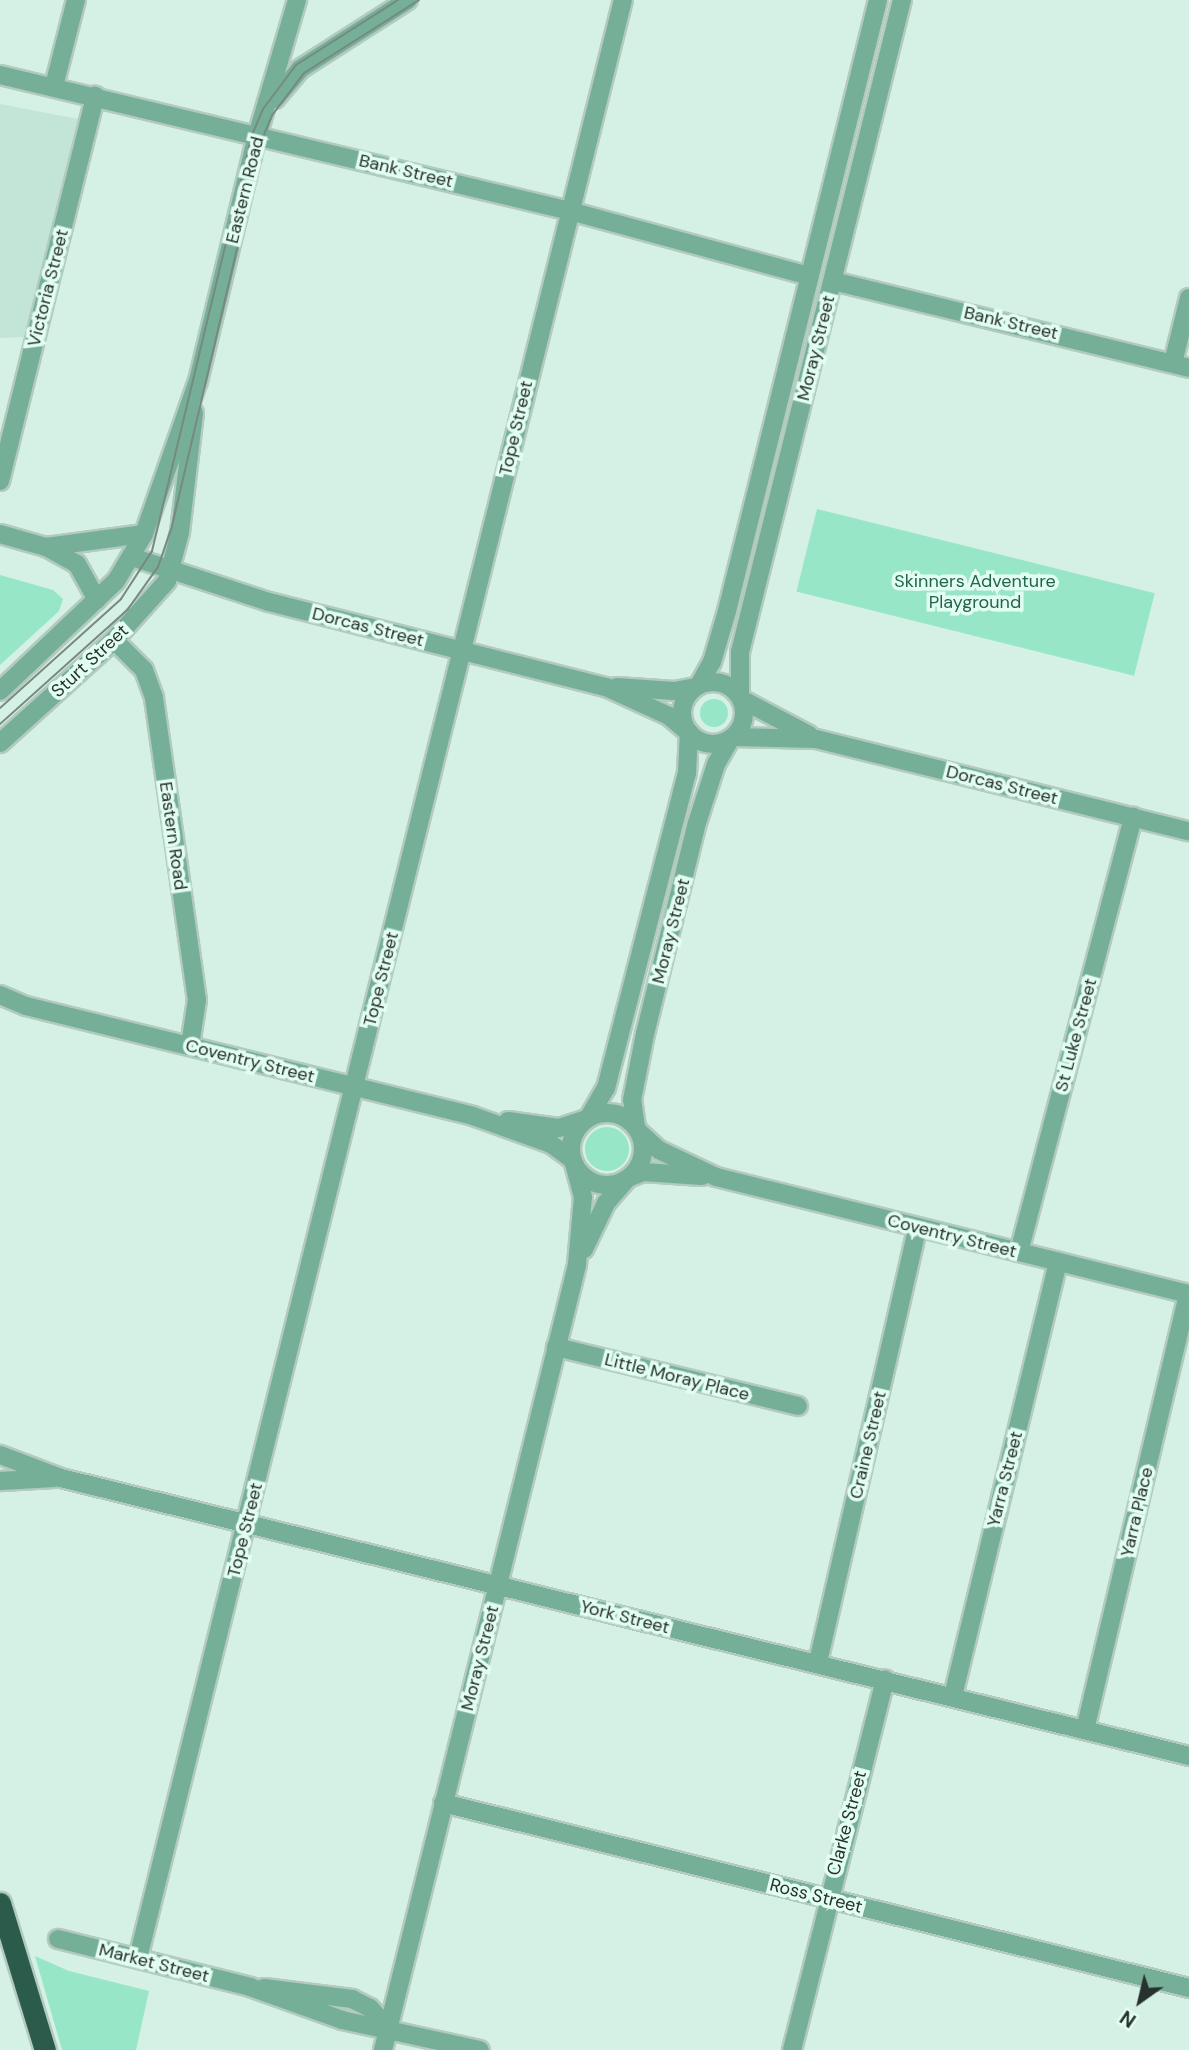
<!DOCTYPE html>
<style>
body{margin:0}
#map{position:relative;width:1189px;height:2050px;overflow:hidden;background:#d5f0e4;font-family:"DM Sans",sans-serif}
div>[style]{position:absolute}
.built>*{inset:0;background:#c2e5d7}
.green>*{inset:0;background:#97e6c8;transform-origin:0 0}
.round{border-radius:50%}
.roads{filter:drop-shadow(2px 0 #b2cabf) drop-shadow(-2px 0 #b2cabf) drop-shadow(0 2px #b2cabf) drop-shadow(0 -2px #b2cabf)}
.minor>*{height:18px;margin:-9px;padding:0 9px;transform-origin:9px;border-radius:9px;background:#76af98}
.minor>.ring{margin:-9px;padding:0;box-sizing:content-box;background:none;border:18px solid #76af98;border-radius:50%}
.highway>*{height:21px;margin:-10.5px;padding:0 10.5px;transform-origin:10.5px;border-radius:10.5px;background:#2b5b4a}
.tram>*{height:2px;margin:-1px;padding:0 1px;transform-origin:1px;border-radius:1px;background:#778981}
span{translate:-50% -50%;white-space:nowrap;text-align:center;line-height:1.15;-webkit-text-stroke:7px #e2fdf1;paint-order:stroke}
.street-label{font-size:18px;color:#27312d}
.park-label{font-size:18px;color:#24634e}
.north{position:absolute;left:1105px;top:1966px;width:70px;height:70px;-webkit-text-stroke:5px #e2fdf1;paint-order:stroke;rotate:214deg;font-size:19px;font-weight:700;line-height:28px;text-align:center;color:#27312d}
.north::after{content:'';display:block;margin:auto;width:24px;height:32px;background:#27312d;clip-path:polygon(50% 0,100% 100%,50% 72%,0 100%)}
</style>
<div id="map">
<div class="built">
<i style="clip-path:polygon(0 104px,78px 119px,24px 337px,0 338px)"></i>
</div>
<div class="green">
<i style="left:817px;top:509px;width:348px;height:85px;rotate:14deg"></i>
<i style="clip-path:polygon(0 575px,53px 590px,63px 599px,59px 611px,0 665px)"></i>
<i class="round" style="left:700px;top:699px;width:28px;height:28px"></i>
<i class="round" style="left:585px;top:1127px;width:44px;height:44px"></i>
<i style="clip-path:polygon(35px 1956px,69px 1971px,149px 1991px,136px 2050px,62px 2050px)"></i>
</div>
<div class="roads">
<div class="minor">
<i style="left:0;top:75px;width:586px;rotate:13.42deg"></i>
<i style="left:570px;top:211px;width:248px;rotate:15.2deg"></i>
<i style="left:54px;top:86px;width:89px;rotate:-75.7deg"></i>
<i style="left:275px;top:99px;width:39px;rotate:-50deg"></i>
<i style="left:300px;top:69px;width:128px;rotate:-32.6deg"></i>
<i style="left:833px;top:281px;width:366px;rotate:13.7deg"></i>
<i style="left:1173px;top:363px;width:67px;rotate:-76.2deg"></i>
<i style="left:0;top:481px;width:397px;rotate:-76.1deg"></i>
<i style="left:0;top:534px;width:48px;rotate:15.8deg"></i>
<i style="left:46px;top:547px;width:35px;rotate:29deg"></i>
<i style="left:77px;top:564px;width:41px;rotate:60.9deg"></i>
<i style="left:46px;top:547px;width:99px;rotate:-7.6deg"></i>
<i style="left:132px;top:557px;width:144px;rotate:18.2deg"></i>
<i style="left:269px;top:602px;width:348px;rotate:14.2deg"></i>
<i style="left:606px;top:687px;width:69px;rotate:24.7deg"></i>
<i style="left:669px;top:716px;width:23px;rotate:40deg"></i>
<i style="left:114px;top:640px;width:42px;rotate:45deg"></i>
<i style="left:144px;top:670px;width:30px;rotate:70deg"></i>
<i style="left:154px;top:698px;width:305px;rotate:81.9deg"></i>
<i style="left:197px;top:1000px;width:46px;rotate:98.8deg"></i>
<i class="ring" style="left:682px;top:682px;width:44px;height:44px"></i>
<i style="left:699px;top:685px;width:26px;rotate:-61deg"></i>
<i style="left:712px;top:662px;width:53px;rotate:-73.6deg"></i>
<i style="left:727px;top:611px;width:629px;rotate:-76.12deg"></i>
<i style="left:617px;top:687px;width:57px;rotate:4deg"></i>
<i style="left:674px;top:691px;width:22px;rotate:-10deg"></i>
<i style="left:0;top:691px;width:160px;rotate:-43.5deg"></i>
<i style="left:116px;top:581px;width:55px;rotate:-59.2deg"></i>
<i style="left:144px;top:534px;width:162px;rotate:-70.6deg"></i>
<i style="left:198px;top:381px;width:252px;rotate:-76.5deg"></i>
<i style="left:257px;top:136px;width:142px;rotate:-73.6deg"></i>
<i style="left:740px;top:696px;width:44px;rotate:-90deg"></i>
<i style="left:740px;top:652px;width:672px;rotate:-76.05deg"></i>
<i style="left:741px;top:699px;width:77px;rotate:27.9deg"></i>
<i style="left:734px;top:737px;width:82px;rotate:1.4deg"></i>
<i style="left:816px;top:739px;width:384px;rotate:13.9deg"></i>
<i style="left:0;top:743px;width:154px;rotate:-42.1deg"></i>
<i style="left:114px;top:640px;width:79px;rotate:-48.1deg"></i>
<i style="left:167px;top:581px;width:51px;rotate:-75.1deg"></i>
<i style="left:180px;top:532px;width:120px;rotate:-83.3deg"></i>
<i style="left:0;top:995px;width:28px;rotate:23deg"></i>
<i style="left:26px;top:1006px;width:460px;rotate:13.8deg"></i>
<i style="left:473px;top:1116px;width:83px;rotate:19.7deg"></i>
<i style="left:551px;top:1144px;width:26px;rotate:36deg"></i>
<i class="ring" style="left:571px;top:1113px;width:54px;height:54px"></i>
<i style="left:589px;top:1117px;width:34px;rotate:-60deg"></i>
<i style="left:606px;top:1088px;width:325px;rotate:-75.6deg"></i>
<i style="left:687px;top:773px;width:41px;rotate:-87.2deg"></i>
<i style="left:508px;top:1121px;width:51px;rotate:7.8deg"></i>
<i style="left:559px;top:1128px;width:28px;rotate:-18deg"></i>
<i style="left:636px;top:1127px;width:27px;rotate:-98deg"></i>
<i style="left:632px;top:1100px;width:67px;rotate:-78.9deg"></i>
<i style="left:645px;top:1034px;width:217px;rotate:-76.2deg"></i>
<i style="left:697px;top:823px;width:62px;rotate:-72.1deg"></i>
<i style="left:716px;top:764px;width:28px;rotate:-60deg"></i>
<i style="left:639px;top:1132px;width:27px;rotate:42deg"></i>
<i style="left:659px;top:1150px;width:63px;rotate:25.3deg"></i>
<i style="left:716px;top:1177px;width:487px;rotate:13.9deg"></i>
<i style="left:630px;top:1177px;width:14px;rotate:-21deg"></i>
<i style="left:643px;top:1172px;width:59px;rotate:3.9deg"></i>
<i style="left:584px;top:1249px;width:51px;rotate:-64.4deg"></i>
<i style="left:606px;top:1203px;width:29px;rotate:-49deg"></i>
<i style="left:1019px;top:1252px;width:450px;rotate:-75.3deg"></i>
<i style="left:556px;top:1347px;width:249px;rotate:13.7deg"></i>
<i style="left:0;top:1455px;width:65px;rotate:20.7deg"></i>
<i style="left:61px;top:1478px;width:1162px;rotate:13.84deg"></i>
<i style="left:0;top:1481px;width:54px;rotate:-3.2deg"></i>
<i style="left:818px;top:1662px;width:446px;rotate:-77.1deg"></i>
<i style="left:953px;top:1696px;width:447px;rotate:-76.4deg"></i>
<i style="left:1085px;top:1730px;width:448px;rotate:-76.7deg"></i>
<i style="left:443px;top:1803px;width:769px;rotate:13.93deg"></i>
<i style="left:58px;top:1939px;width:198px;rotate:14deg"></i>
<i style="left:250px;top:1987px;width:98px;rotate:19.7deg"></i>
<i style="left:342px;top:2020px;width:141px;rotate:12.3deg"></i>
<i style="left:138px;top:1958px;width:2017px;rotate:-76.09deg"></i>
<i style="left:264px;top:1988px;width:89px;rotate:7.1deg"></i>
<i style="left:352px;top:1999px;width:20px;rotate:27deg"></i>
<i style="left:370px;top:2008px;width:27px;rotate:48deg"></i>
<i style="left:383px;top:2050px;width:809px;rotate:-76.12deg"></i>
<i style="left:577px;top:1265px;width:68px;rotate:-85deg"></i>
<i style="left:583px;top:1197px;width:35px;rotate:-105deg"></i>
<i style="left:792px;top:2050px;width:382px;rotate:-75.9deg"></i>
</div>
<div class="highway">
<i style="left:0;top:1903px;width:154px;rotate:73deg"></i>
</div>
</div>
<div class="tram">
<i style="left:0;top:708px;width:163px;rotate:-42deg"></i>
<i style="left:121px;top:599px;width:57px;rotate:-57.1deg"></i>
<i style="left:152px;top:551px;width:428px;rotate:-76.5deg"></i>
<i style="left:252px;top:135px;width:28px;rotate:-67deg"></i>
<i style="left:263px;top:109px;width:55px;rotate:-53.1deg"></i>
<i style="left:296px;top:65px;width:121px;rotate:-32.5deg"></i>
<i style="left:0;top:724px;width:172px;rotate:-41.9deg"></i>
<i style="left:128px;top:609px;width:52px;rotate:-54.5deg"></i>
<i style="left:158px;top:567px;width:39px;rotate:-71deg"></i>
<i style="left:171px;top:530px;width:404px;rotate:-76.8deg"></i>
<i style="left:263px;top:137px;width:25px;rotate:-67deg"></i>
<i style="left:273px;top:114px;width:51px;rotate:-52.9deg"></i>
<i style="left:304px;top:73px;width:136px;rotate:-32.4deg"></i>
</div>
<div class="street-label">
<span style="left:406px;top:171px;rotate:13deg">Bank Street</span>
<span style="left:245px;top:190px;rotate:-76deg">Eastern Road</span>
<span style="left:48px;top:288px;rotate:-76deg">Victoria Street</span>
<span style="left:1011px;top:323px;rotate:13deg">Bank Street</span>
<span style="left:816px;top:348px;rotate:-76deg">Moray Street</span>
<span style="left:516px;top:428px;rotate:-77deg">Tope Street</span>
<span style="left:368px;top:627px;rotate:14deg">Dorcas Street</span>
<span style="left:90px;top:661px;rotate:-43deg">Sturt Street</span>
<span style="left:1002px;top:785px;rotate:14deg">Dorcas Street</span>
<span style="left:173px;top:836px;rotate:82deg">Eastern Road</span>
<span style="left:671px;top:931px;rotate:-76deg">Moray Street</span>
<span style="left:381px;top:979px;rotate:-76deg">Tope Street</span>
<span style="left:1076px;top:1035px;rotate:-75deg">St Luke Street</span>
<span style="left:250px;top:1061px;rotate:14deg">Coventry Street</span>
<span style="left:952px;top:1236px;rotate:14deg">Coventry Street</span>
<span style="left:677px;top:1377px;rotate:14deg">Little Moray Place</span>
<span style="left:868px;top:1445px;rotate:-77deg">Craine Street</span>
<span style="left:1005px;top:1479px;rotate:-76deg">Yarra Street</span>
<span style="left:1137px;top:1512px;rotate:-77deg">Yarra Place</span>
<span style="left:245px;top:1530px;rotate:-76deg">Tope Street</span>
<span style="left:625px;top:1617px;rotate:14deg">York Street</span>
<span style="left:480px;top:1658px;rotate:-76deg">Moray Street</span>
<span style="left:847px;top:1823px;rotate:-75deg">Clarke Street</span>
<span style="left:816px;top:1896px;rotate:14deg">Ross Street</span>
<span style="left:154px;top:1963px;rotate:14deg">Market Street</span>
</div>
<div class="park-label">
<span style="left:975px;top:592px">Skinners Adventure<br>Playground</span>
</div>
<div class="north">N</div>
</div>
